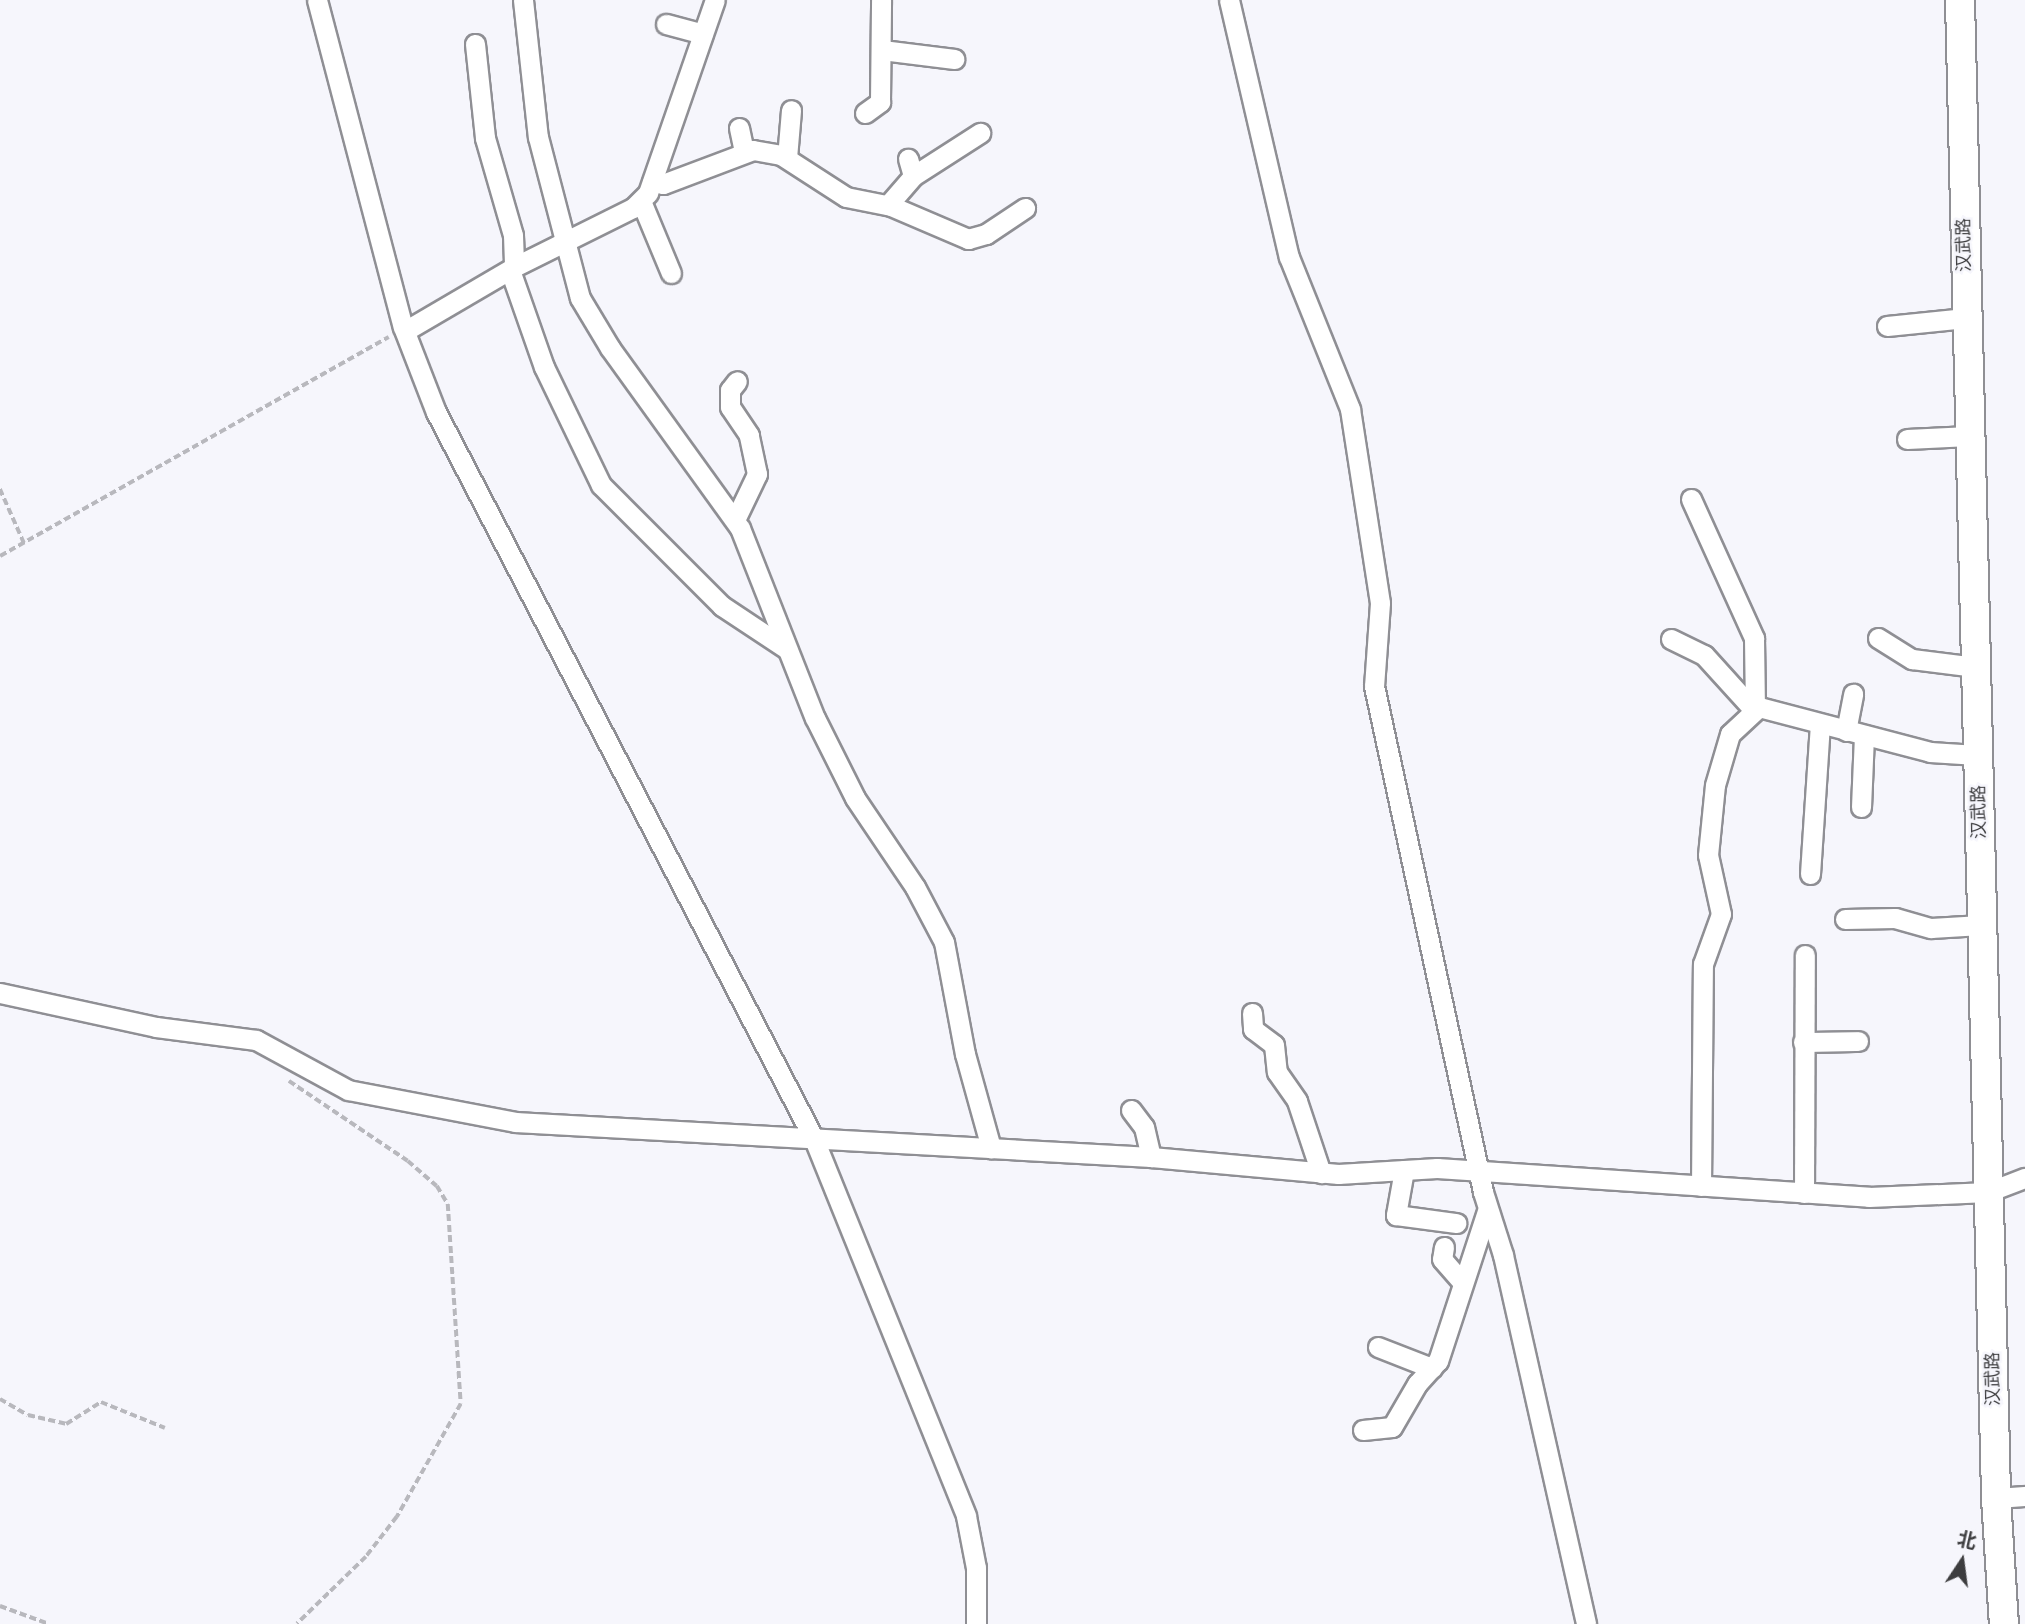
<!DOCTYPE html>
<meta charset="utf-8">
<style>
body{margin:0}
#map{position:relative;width:2025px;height:1624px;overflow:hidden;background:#f6f6fc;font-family:"Nunito Sans","Noto Sans SC",sans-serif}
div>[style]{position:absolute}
.path>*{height:3.5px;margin-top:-1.75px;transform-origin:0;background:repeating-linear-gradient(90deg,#b8b8bd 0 7px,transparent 0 10.5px)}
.roads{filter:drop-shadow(2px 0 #8f8f94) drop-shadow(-2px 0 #8f8f94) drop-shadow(0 2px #8f8f94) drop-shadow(0 -2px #8f8f94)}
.minor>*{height:19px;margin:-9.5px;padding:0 9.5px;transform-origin:9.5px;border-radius:9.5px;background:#fff}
.secondary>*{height:28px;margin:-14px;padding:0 14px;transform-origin:14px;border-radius:14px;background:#fff}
span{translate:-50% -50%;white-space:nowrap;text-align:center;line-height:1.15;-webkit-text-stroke:5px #f6f6fc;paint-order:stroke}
.street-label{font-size:18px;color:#3d3d3f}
.north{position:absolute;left:1927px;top:1526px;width:70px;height:70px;-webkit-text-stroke:5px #f6f6fc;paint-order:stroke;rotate:13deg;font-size:19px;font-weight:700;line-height:28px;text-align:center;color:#3d3d3f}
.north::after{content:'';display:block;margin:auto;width:24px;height:32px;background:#3d3d3f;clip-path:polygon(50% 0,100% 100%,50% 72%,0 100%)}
</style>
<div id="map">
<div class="path">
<i style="left:0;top:489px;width:59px;rotate:66deg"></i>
<i style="left:0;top:556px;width:446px;rotate:-29.4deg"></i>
<i style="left:289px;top:1081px;width:143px;rotate:33.9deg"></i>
<i style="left:408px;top:1161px;width:38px;rotate:41deg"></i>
<i style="left:437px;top:1186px;width:21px;rotate:59deg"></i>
<i style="left:448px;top:1204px;width:200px;rotate:86.3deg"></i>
<i style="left:461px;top:1404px;width:130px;rotate:119.5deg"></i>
<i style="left:397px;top:1517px;width:51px;rotate:127.8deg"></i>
<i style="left:366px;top:1557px;width:96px;rotate:135.8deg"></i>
<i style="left:0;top:1399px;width:32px;rotate:30deg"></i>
<i style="left:28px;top:1415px;width:39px;rotate:13deg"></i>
<i style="left:66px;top:1424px;width:41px;rotate:-32.2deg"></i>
<i style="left:101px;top:1402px;width:69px;rotate:22.1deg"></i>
<i style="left:0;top:1606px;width:52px;rotate:20.2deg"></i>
</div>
<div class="roads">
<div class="minor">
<i style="left:317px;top:0;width:338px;rotate:75.3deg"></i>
<i style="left:403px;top:327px;width:91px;rotate:68.8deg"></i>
<i style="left:436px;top:412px;width:819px;rotate:62.53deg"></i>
<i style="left:814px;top:1139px;width:406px;rotate:68deg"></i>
<i style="left:966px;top:1516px;width:53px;rotate:79.1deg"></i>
<i style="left:976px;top:1568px;width:56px;rotate:90deg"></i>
<i style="left:523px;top:0;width:138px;rotate:83.8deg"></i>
<i style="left:538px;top:137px;width:166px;rotate:75.4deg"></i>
<i style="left:580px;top:298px;width:58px;rotate:59deg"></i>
<i style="left:610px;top:348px;width:222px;rotate:54.2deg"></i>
<i style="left:740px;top:528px;width:204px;rotate:68.5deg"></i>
<i style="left:815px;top:718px;width:89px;rotate:63.4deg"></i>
<i style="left:855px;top:798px;width:107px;rotate:56deg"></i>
<i style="left:915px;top:887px;width:62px;rotate:62.2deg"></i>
<i style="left:944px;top:942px;width:114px;rotate:79.4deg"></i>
<i style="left:965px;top:1054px;width:98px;rotate:74.5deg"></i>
<i style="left:1229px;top:0;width:264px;rotate:76.9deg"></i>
<i style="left:1289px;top:257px;width:164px;rotate:68.1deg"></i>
<i style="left:1350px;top:409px;width:196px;rotate:81.2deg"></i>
<i style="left:1380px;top:603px;width:83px;rotate:94.1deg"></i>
<i style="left:1374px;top:686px;width:518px;rotate:77.84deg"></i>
<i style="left:1483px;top:1192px;width:66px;rotate:72.4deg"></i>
<i style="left:1503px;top:1255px;width:378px;rotate:77.3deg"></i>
<i style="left:666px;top:24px;width:38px;rotate:15deg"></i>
<i style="left:475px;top:44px;width:95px;rotate:83.9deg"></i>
<i style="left:485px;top:138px;width:101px;rotate:73.9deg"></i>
<i style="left:513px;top:235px;width:32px;rotate:88deg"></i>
<i style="left:882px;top:50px;width:73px;rotate:7.1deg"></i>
<i style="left:865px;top:113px;width:19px;rotate:-36deg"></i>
<i style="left:880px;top:102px;width:102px;rotate:-89.4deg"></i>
<i style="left:739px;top:128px;width:25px;rotate:78deg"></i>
<i style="left:787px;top:158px;width:48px;rotate:-85.2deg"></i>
<i style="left:913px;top:176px;width:80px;rotate:-32.7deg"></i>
<i style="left:652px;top:182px;width:11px;rotate:10deg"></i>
<i style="left:663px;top:184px;width:96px;rotate:-20.7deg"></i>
<i style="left:753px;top:150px;width:28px;rotate:10deg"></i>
<i style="left:781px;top:155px;width:77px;rotate:32.9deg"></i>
<i style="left:846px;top:197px;width:46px;rotate:11.3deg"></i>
<i style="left:891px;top:206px;width:84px;rotate:23.2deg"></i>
<i style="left:968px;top:239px;width:19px;rotate:-16deg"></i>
<i style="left:986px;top:234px;width:47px;rotate:-33.7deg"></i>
<i style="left:641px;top:201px;width:78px;rotate:67.4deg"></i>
<i style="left:888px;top:205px;width:38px;rotate:-49deg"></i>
<i style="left:913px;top:176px;width:18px;rotate:-106deg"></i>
<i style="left:510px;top:270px;width:103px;rotate:70.7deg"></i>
<i style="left:544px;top:367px;width:131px;rotate:64.2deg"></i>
<i style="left:601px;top:485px;width:171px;rotate:45deg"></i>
<i style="left:722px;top:606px;width:78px;rotate:33.5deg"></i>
<i style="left:1887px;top:326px;width:79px;rotate:-5.8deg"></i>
<i style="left:405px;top:331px;width:126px;rotate:-30.4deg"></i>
<i style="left:514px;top:267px;width:133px;rotate:-26.4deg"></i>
<i style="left:633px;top:208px;width:21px;rotate:-45deg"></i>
<i style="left:648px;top:193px;width:204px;rotate:-70.9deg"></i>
<i style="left:1907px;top:439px;width:62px;rotate:-2.8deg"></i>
<i style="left:1691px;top:499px;width:153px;rotate:65.6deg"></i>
<i style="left:1754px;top:638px;width:69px;rotate:89.2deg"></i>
<i style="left:735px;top:520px;width:51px;rotate:-64.4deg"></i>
<i style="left:757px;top:474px;width:40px;rotate:-102deg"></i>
<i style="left:749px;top:435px;width:34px;rotate:-124deg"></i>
<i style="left:730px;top:407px;width:17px;rotate:-90deg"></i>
<i style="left:730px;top:390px;width:11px;rotate:-52deg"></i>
<i style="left:1878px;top:638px;width:40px;rotate:32deg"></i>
<i style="left:1912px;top:659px;width:64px;rotate:7.2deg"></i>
<i style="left:1671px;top:639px;width:37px;rotate:26deg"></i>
<i style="left:1704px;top:655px;width:72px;rotate:47.8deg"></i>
<i style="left:1846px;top:731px;width:38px;rotate:-79deg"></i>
<i style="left:1861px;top:807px;width:72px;rotate:-87.6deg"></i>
<i style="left:1810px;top:874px;width:150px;rotate:-86.2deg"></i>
<i style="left:1845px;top:919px;width:50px;rotate:-1.1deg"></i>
<i style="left:1895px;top:918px;width:37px;rotate:16deg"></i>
<i style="left:1931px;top:928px;width:50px;rotate:-3.4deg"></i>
<i style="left:0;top:993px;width:160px;rotate:12.3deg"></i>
<i style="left:156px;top:1027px;width:101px;rotate:7.4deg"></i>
<i style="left:256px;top:1040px;width:105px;rotate:28.5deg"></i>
<i style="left:348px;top:1090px;width:170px;rotate:10.8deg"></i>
<i style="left:515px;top:1122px;width:637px;rotate:3.15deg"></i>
<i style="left:1151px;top:1157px;width:188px;rotate:5.2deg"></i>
<i style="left:1338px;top:1174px;width:99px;rotate:-3.5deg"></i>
<i style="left:1437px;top:1168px;width:433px;rotate:3.8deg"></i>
<i style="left:1869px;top:1197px;width:119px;rotate:-2.4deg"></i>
<i style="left:1988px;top:1192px;width:40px;rotate:-21deg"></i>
<i style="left:1252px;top:1013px;width:16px;rotate:86deg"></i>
<i style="left:1253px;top:1029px;width:26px;rotate:37deg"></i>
<i style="left:1274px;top:1045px;width:27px;rotate:84deg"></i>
<i style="left:1277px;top:1072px;width:35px;rotate:55deg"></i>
<i style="left:1297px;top:1101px;width:76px;rotate:71.6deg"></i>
<i style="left:1803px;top:1042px;width:55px;rotate:-1deg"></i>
<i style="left:1131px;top:1110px;width:21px;rotate:53deg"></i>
<i style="left:1144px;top:1127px;width:31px;rotate:77deg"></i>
<i style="left:1404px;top:1170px;width:46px;rotate:100.1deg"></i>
<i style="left:1396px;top:1215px;width:61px;rotate:7.6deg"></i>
<i style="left:1701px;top:1186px;width:222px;rotate:-89.5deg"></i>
<i style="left:1703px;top:964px;width:53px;rotate:-70.2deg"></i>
<i style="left:1721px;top:914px;width:60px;rotate:-102.4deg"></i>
<i style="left:1708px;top:855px;width:70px;rotate:-84.3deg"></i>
<i style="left:1715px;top:785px;width:53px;rotate:-73.6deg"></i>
<i style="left:1730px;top:734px;width:40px;rotate:-43deg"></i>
<i style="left:1759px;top:707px;width:177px;rotate:14.7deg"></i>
<i style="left:1930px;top:752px;width:47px;rotate:3.7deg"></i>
<i style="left:1804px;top:1193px;width:238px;rotate:-89.8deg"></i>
<i style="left:1444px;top:1247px;width:12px;rotate:99deg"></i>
<i style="left:1442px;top:1259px;width:29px;rotate:49deg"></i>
<i style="left:1378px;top:1347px;width:58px;rotate:21.3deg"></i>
<i style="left:1363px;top:1430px;width:29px;rotate:-6deg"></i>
<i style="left:1392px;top:1427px;width:50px;rotate:-59.8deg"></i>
<i style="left:1417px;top:1384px;width:31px;rotate:-48deg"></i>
<i style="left:1438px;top:1361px;width:158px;rotate:-71.9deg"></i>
<i style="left:1996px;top:1498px;width:29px;rotate:-4deg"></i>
</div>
<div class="secondary">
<i style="left:1960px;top:0;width:1498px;rotate:88.62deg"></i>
<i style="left:1996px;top:1498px;width:126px;rotate:86.4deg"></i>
</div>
</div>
<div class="street-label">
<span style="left:1964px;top:245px;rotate:-91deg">汉武路</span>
<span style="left:1979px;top:812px;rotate:-91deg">汉武路</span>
<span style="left:1993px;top:1379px;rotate:-91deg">汉武路</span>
</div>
<div class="north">北</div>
</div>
